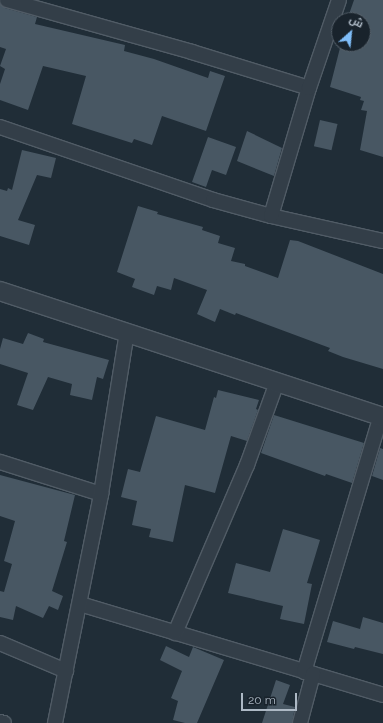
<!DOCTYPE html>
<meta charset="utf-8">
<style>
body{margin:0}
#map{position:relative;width:383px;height:723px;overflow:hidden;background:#202d37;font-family:Raleway,Cairo,sans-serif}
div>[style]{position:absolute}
.building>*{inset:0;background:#485763;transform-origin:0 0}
.roads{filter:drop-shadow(1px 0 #515c66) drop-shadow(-1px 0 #515c66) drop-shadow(0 1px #515c66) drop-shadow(0 -1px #515c66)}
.minor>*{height:14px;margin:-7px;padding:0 7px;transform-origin:7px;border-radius:7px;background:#333e48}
.tertiary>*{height:18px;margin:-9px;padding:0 9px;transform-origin:9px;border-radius:9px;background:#333e48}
span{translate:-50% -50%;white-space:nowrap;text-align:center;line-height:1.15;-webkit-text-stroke:3.5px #19232c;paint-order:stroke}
.north{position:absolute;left:331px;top:12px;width:40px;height:40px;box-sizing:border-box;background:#19232c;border:1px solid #545f69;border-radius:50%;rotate:27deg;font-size:11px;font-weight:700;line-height:16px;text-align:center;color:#adb9c5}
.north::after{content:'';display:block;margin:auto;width:14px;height:18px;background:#7fbdf8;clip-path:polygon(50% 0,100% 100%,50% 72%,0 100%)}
.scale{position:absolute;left:241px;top:693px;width:56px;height:18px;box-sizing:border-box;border:2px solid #adb9c5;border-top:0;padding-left:5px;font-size:12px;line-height:14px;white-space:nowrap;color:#adb9c5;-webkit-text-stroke:3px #19232c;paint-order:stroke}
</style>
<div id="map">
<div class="building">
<i style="clip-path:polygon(354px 0,383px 0,383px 157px,360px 150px,367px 111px,361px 110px,364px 101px,360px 100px,361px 97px,330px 87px,341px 44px,363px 44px,363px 20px,347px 20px)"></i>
<i style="clip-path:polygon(0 4px,5px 8px,37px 17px,35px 24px,125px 45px,124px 51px,154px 59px,208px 78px,210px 71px,225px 76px,206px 131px,162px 116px,152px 145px,134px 139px,132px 143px,72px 124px,86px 76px,43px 66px,28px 110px,0 100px,0 84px,5px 69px,0 66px,6px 49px,0 47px)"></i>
<i style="left:320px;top:120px;width:18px;height:27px;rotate:13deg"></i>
<i style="clip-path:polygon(247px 131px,282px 148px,274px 176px,237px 161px)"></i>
<i style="clip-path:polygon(208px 137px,236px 147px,226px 175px,212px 170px,206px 187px,192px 182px)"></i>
<i style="clip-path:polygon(22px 150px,56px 158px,51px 178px,37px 175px,18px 220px,35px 225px,29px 245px,0 236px,0 189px,7px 191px,8px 188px,12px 190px)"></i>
<i style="clip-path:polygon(138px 206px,158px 212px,157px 214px,203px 227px,202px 230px,220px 236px,218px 243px,235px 248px,231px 261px,245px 264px,245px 266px,278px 278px,290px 240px,298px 241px,383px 274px,383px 369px,343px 357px,328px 351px,330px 348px,236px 313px,235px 315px,220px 309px,215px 322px,197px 314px,207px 290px,174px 278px,171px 290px,157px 286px,154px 295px,132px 287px,135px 279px,117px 272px)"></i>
<i style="clip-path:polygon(28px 333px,44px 339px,43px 342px,109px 360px,103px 379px,97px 377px,92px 400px,70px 395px,72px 384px,48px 377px,33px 410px,17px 405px,28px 373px,0 364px,0 349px,3px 338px,23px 344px)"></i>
<i style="clip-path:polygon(218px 390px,259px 400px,256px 409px,258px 410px,247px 441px,231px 436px,215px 493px,185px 485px,173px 542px,149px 537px,151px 529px,132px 525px,137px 501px,121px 497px,128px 469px,140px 472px,156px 416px,205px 430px,214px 397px,216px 398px)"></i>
<i style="clip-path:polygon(274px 415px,364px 443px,352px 483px,326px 474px,325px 476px,261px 453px)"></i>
<i style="clip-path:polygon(380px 448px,383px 449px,383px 480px,372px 476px)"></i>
<i style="clip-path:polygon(0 475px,75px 495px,64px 541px,67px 542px,52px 591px,63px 596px,58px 610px,49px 606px,43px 618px,16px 606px,13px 620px,0 617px,0 591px,4px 592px,12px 564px,4px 561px,15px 521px,0 516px)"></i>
<i style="clip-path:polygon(283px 529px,320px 540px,307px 583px,312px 584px,304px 624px,280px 619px,283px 606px,228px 593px,236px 563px,270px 572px)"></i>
<i style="clip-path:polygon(363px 617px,383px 623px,383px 654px,355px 647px,354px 649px,327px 642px,333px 621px,360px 629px)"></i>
<i style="clip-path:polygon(166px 646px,189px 657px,193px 647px,224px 660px,197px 723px,185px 723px,173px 720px,178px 701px,171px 698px,182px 671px,160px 660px)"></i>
<i style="clip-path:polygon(276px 680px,290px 685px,283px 704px,295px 707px,292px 723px,262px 723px)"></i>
</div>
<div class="roads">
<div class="minor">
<i style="left:7px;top:0;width:192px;rotate:15.7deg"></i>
<i style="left:192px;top:52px;width:122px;rotate:17.1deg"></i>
<i style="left:0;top:127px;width:225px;rotate:18.9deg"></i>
<i style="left:213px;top:200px;width:60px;rotate:15.4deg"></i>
<i style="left:271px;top:216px;width:115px;rotate:12.6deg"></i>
<i style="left:271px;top:216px;width:134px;rotate:-73.5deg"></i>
<i style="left:309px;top:88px;width:93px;rotate:-71.2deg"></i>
<i style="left:0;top:462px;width:106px;rotate:17.6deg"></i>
<i style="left:80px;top:604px;width:316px;rotate:16.7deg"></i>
<i style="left:175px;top:633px;width:183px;rotate:-66.8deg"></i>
<i style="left:247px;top:465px;width:88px;rotate:-70.1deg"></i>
<i style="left:0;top:643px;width:72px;rotate:23deg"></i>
<i style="left:304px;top:672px;width:267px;rotate:-73.3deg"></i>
<i style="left:0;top:722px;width:4px;rotate:14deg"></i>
<i style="left:55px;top:723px;width:234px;rotate:-78.6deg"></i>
<i style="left:101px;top:494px;width:164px;rotate:-80.9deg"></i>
<i style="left:300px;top:723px;width:51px;rotate:-75.1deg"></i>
</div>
<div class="tertiary">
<i style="left:0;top:291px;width:403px;rotate:18.2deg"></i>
</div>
</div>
<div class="north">ش</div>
<div class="scale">20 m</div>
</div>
